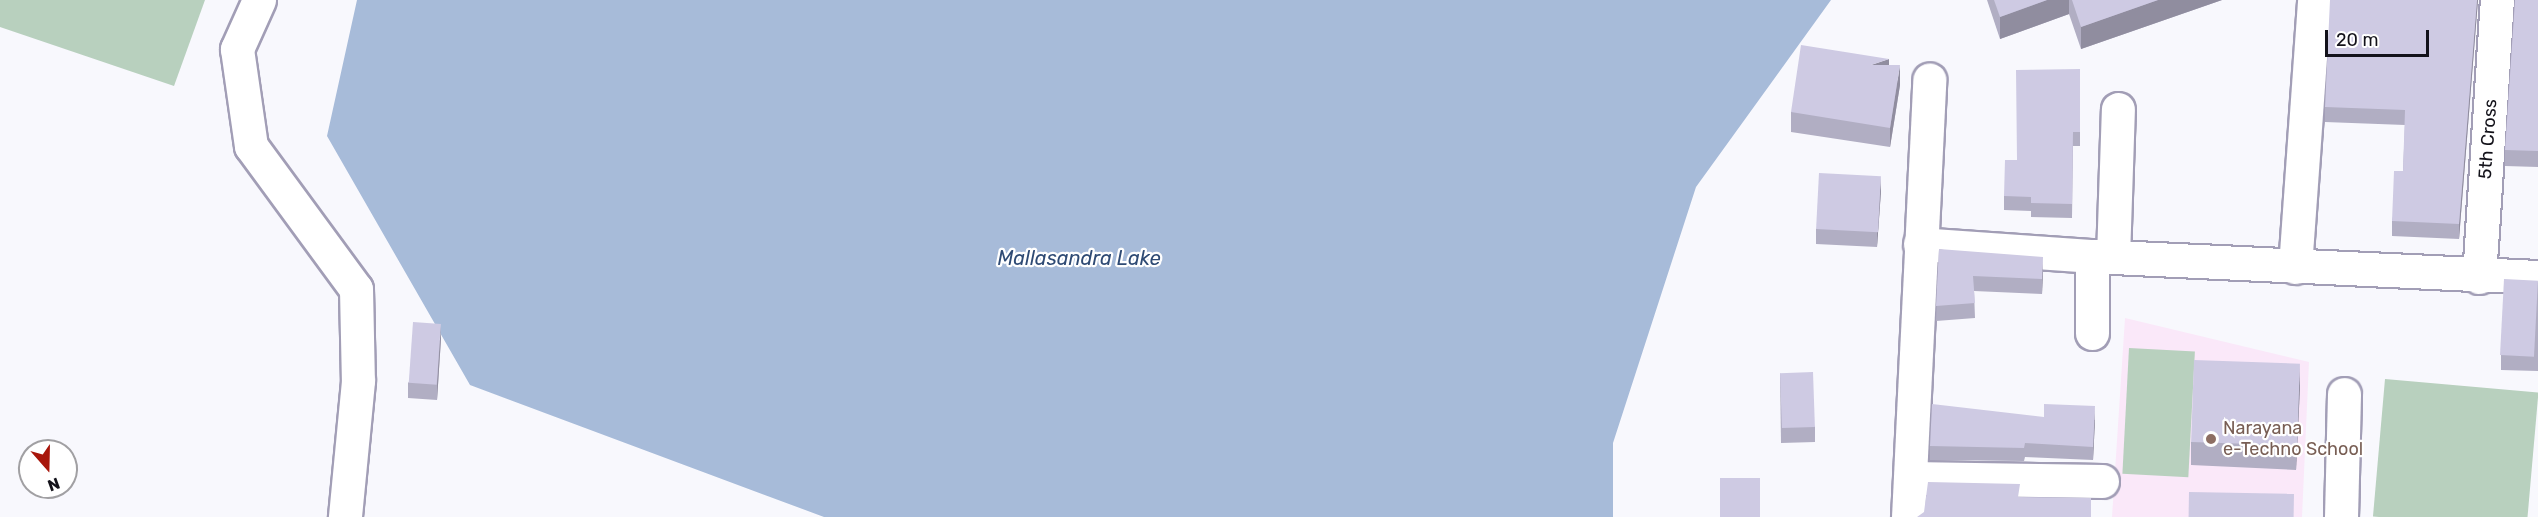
<!DOCTYPE html>
<style>
body{margin:0}
#map{position:relative;width:2538px;height:517px;overflow:hidden;background:#f8f8fd;font-family:Rubik,sans-serif}
div>[style]{position:absolute}
.education>*{inset:0;background:#fae8f9}
.green>*{inset:0;background:#b8d0be;transform-origin:0 0}
.water>*{inset:0;background:#a7bbd9}
.roads{filter:drop-shadow(2px 0 #a29eb6) drop-shadow(-2px 0 #a29eb6) drop-shadow(0 2px #a29eb6) drop-shadow(0 -2px #a29eb6)}
.minor>*{height:33px;margin:-16.5px;padding:0 16.5px;transform-origin:16.5px;border-radius:16.5px;background:#fff}
.wall>*{inset:0;background:#b1aec3}
.shaded-wall>*{inset:0;background:#908d9f}
.building>*{inset:0;background:#cecae3;transform-origin:0 0}
.dots>*{width:16px;height:16px;translate:-50% -50%;box-sizing:border-box;border:3px solid #fff;border-radius:50%}
span{translate:-50% -50%;white-space:nowrap;text-align:center;line-height:1.15;-webkit-text-stroke:4.5px #fff;paint-order:stroke}
.street-label{font-size:18px;color:#13121a}
.education-label{font-size:18px;color:#785e54}
.left{translate:0 -50%;text-align:left}
.water-label{font-size:20px;color:#2e4a74;font-style:italic}
.north{position:absolute;left:18px;top:439px;width:60px;height:60px;box-sizing:border-box;background:#fff;border:2px solid #a1a0a3;border-radius:50%;rotate:160deg;font-size:16px;font-weight:700;line-height:24px;text-align:center;color:#13121a}
.north::after{content:'';display:block;margin:auto;width:21px;height:27px;background:#a8160b;clip-path:polygon(50% 0,100% 100%,50% 72%,0 100%)}
.scale{position:absolute;left:2325px;top:30px;width:104px;height:27px;box-sizing:border-box;border:3px solid #13121a;border-top:0;padding-left:8px;font-size:18px;line-height:21px;white-space:nowrap;color:#13121a;-webkit-text-stroke:4px #fff;paint-order:stroke}
</style>
<div id="map">
<div class="education">
<i style="clip-path:polygon(2125px 318px,2309px 362px,2302px 517px,2112px 517px)"></i>
</div>
<div class="green">
<i style="clip-path:polygon(0 0,205px 0,174px 86px,0 27px)"></i>
<i style="left:2129px;top:348px;width:66px;height:126px;rotate:3deg"></i>
<i style="left:2385px;top:379px;width:154px;height:138px;rotate:5deg"></i>
</div>
<div class="water">
<i style="clip-path:polygon(357px 0,1831px 0,1696px 187px,1613px 443px,1613px 517px,824px 517px,470px 385px,327px 136px)"></i>
</div>
<div class="roads">
<div class="minor">
<i style="left:259px;top:0;width:54px;rotate:114.2deg"></i>
<i style="left:237px;top:49px;width:98px;rotate:81.8deg"></i>
<i style="left:251px;top:146px;width:177px;rotate:53.7deg"></i>
<i style="left:356px;top:289px;width:92px;rotate:88.8deg"></i>
<i style="left:358px;top:381px;width:137px;rotate:95.5deg"></i>
<i style="left:1920px;top:244px;width:172px;rotate:4deg"></i>
<i style="left:2113px;top:257px;width:148px;rotate:-88.1deg"></i>
<i style="left:2295px;top:267px;width:268px;rotate:-85.9deg"></i>
<i style="left:2479px;top:277px;width:278px;rotate:-86.3deg"></i>
<i style="left:2092px;top:333px;width:77px;rotate:-90deg"></i>
<i style="left:2092px;top:256px;width:446px;rotate:2.7deg"></i>
<i style="left:1911px;top:478px;width:191px;rotate:0.9deg"></i>
<i style="left:1908px;top:517px;width:438px;rotate:-87.2deg"></i>
<i style="left:2341px;top:517px;width:123px;rotate:-88.6deg"></i>
</div>
</div>
<div class="wall">
<i style="clip-path:polygon(1987px 0,2222px 0,2081px 49px,2069px 14px,2000px 39px)"></i>
<i style="clip-path:polygon(2478px 0,2459px 239px,2392px 236px,2392px 221px,2403px 171px,2405px 125px,2325px 122px,2325px 107px)"></i>
<i style="clip-path:polygon(2538px 0,2538px 167px,2505px 166px,2505px 150px)"></i>
<i style="clip-path:polygon(1889px 65px,1900px 85px,1890px 147px,1791px 132px,1791px 112px)"></i>
<i style="clip-path:polygon(2080px 69px,2080px 146px,2073px 146px,2072px 218px,2031px 217px,2031px 211px,2004px 210px,2004px 196px,2017px 160px)"></i>
<i style="clip-path:polygon(1881px 191px,1877px 247px,1816px 244px,1816px 229px)"></i>
<i style="clip-path:polygon(1939px 249px,2043px 271px,2042px 294px,1974px 291px,1975px 318px,1936px 321px)"></i>
<i style="clip-path:polygon(2538px 281px,2538px 371px,2501px 370px,2501px 355px)"></i>
<i style="clip-path:polygon(441px 338px,437px 400px,408px 398px,408px 383px)"></i>
<i style="clip-path:polygon(1780px 373px,1815px 427px,1815px 442px,1781px 443px)"></i>
<i style="clip-path:polygon(2300px 387px,2296px 470px,2191px 465px,2191px 442px)"></i>
<i style="clip-path:polygon(2044px 417px,2095px 420px,2093px 460px,2025px 457px,2024px 461px,1930px 460px,1930px 446px)"></i>
</div>
<div class="shaded-wall">
<i style="clip-path:polygon(2047px 0,2069px 0,2069px 14px,2000px 39px,2000px 17px)"></i>
<i style="clip-path:polygon(2158px 0,2222px 0,2081px 49px,2081px 27px)"></i>
<i style="clip-path:polygon(2477px 0,2478px 0,2459px 239px,2459px 224px)"></i>
<i style="clip-path:polygon(1889px 59px,1889px 78px,1871px 65px)"></i>
<i style="clip-path:polygon(1900px 65px,1900px 85px,1890px 147px,1890px 128px)"></i>
<i style="clip-path:polygon(1881px 176px,1881px 191px,1877px 247px,1877px 232px)"></i>
<i style="clip-path:polygon(2043px 257px,2043px 271px,2042px 294px,2042px 279px)"></i>
<i style="clip-path:polygon(441px 324px,441px 338px,437px 400px,437px 385px)"></i>
<i style="clip-path:polygon(2300px 364px,2300px 387px,2296px 470px,2296px 447px)"></i>
<i style="clip-path:polygon(2095px 406px,2095px 420px,2093px 460px,2093px 447px)"></i>
</div>
<div class="building">
<i style="clip-path:polygon(1994px 0,2047px 0,2000px 17px)"></i>
<i style="clip-path:polygon(2072px 0,2158px 0,2081px 27px)"></i>
<i style="clip-path:polygon(2330px 0,2477px 0,2459px 224px,2392px 221px,2394px 171px,2403px 171px,2405px 110px,2325px 107px)"></i>
<i style="clip-path:polygon(2515px 0,2538px 0,2538px 151px,2505px 150px)"></i>
<i style="clip-path:polygon(1801px 45px,1889px 59px,1871px 65px,1900px 65px,1890px 128px,1791px 112px)"></i>
<i style="clip-path:polygon(2080px 69px,2080px 132px,2073px 132px,2072px 204px,2031px 203px,2031px 197px,2004px 196px,2005px 160px,2017px 160px,2016px 70px)"></i>
<i style="left:1819px;top:173px;width:62px;height:56px;rotate:3deg"></i>
<i style="clip-path:polygon(1939px 249px,2043px 257px,2042px 279px,1973px 276px,1975px 303px,1936px 306px)"></i>
<i style="left:2504px;top:279px;width:34px;height:76px;rotate:3deg"></i>
<i style="left:413px;top:322px;width:28px;height:61px;rotate:4deg"></i>
<i style="left:2194px;top:360px;width:106px;height:82px;rotate:2deg"></i>
<i style="left:1813px;top:372px;width:55px;height:33px;rotate:88deg"></i>
<i style="clip-path:polygon(1932px 404px,2044px 417px,2044px 404px,2095px 406px,2093px 447px,2025px 443px,2024px 448px,1930px 446px)"></i>
<i style="left:1760px;top:478px;width:39px;height:40px;rotate:90deg"></i>
<i style="clip-path:polygon(1928px 482px,2020px 484px,2018px 497px,2091px 498px,2091px 517px,1917px 517px,1924px 512px)"></i>
<i style="left:2189px;top:492px;width:105px;height:25px;rotate:1deg"></i>
</div>
<div class="dots">
<i style="left:2211px;top:439px;background:#8d6e63"></i>
</div>
<div class="street-label">
<span style="left:2488px;top:139px;rotate:-86deg">5th Cross</span>
</div>
<div class="education-label">
<span class="left" style="left:2223px;top:439px">Narayana<br>e-Techno School</span>
</div>
<div class="water-label">
<span style="left:1079px;top:258px">Mallasandra Lake</span>
</div>
<div class="north">N</div>
<div class="scale">20 m</div>
</div>
